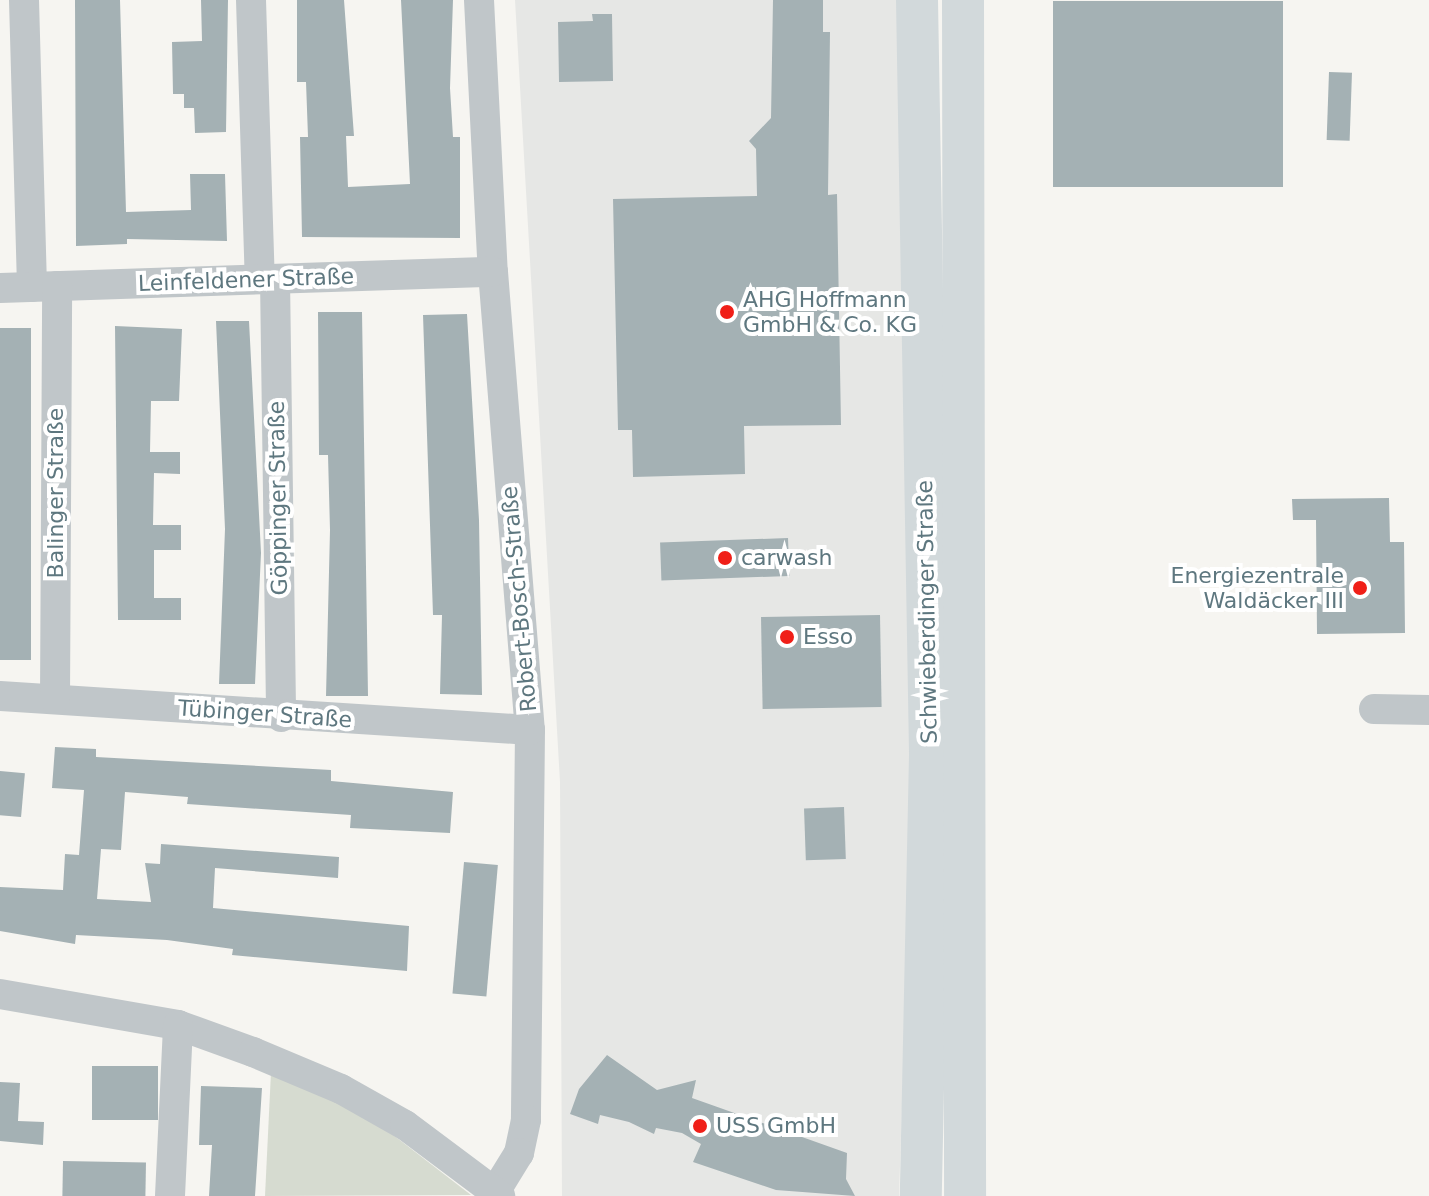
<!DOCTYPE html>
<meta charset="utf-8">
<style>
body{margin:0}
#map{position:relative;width:1429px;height:1196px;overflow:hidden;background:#f6f5f1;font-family:"DejaVu Sans",sans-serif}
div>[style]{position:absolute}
.built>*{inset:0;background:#e6e7e5}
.green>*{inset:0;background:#d6dbd0}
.building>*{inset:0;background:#a4b1b4;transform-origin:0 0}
.minor>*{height:30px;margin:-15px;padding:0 15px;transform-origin:15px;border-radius:15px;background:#c0c6c9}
.secondary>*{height:42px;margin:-21px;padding:0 21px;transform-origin:21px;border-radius:21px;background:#d2d9db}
.dots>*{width:22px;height:22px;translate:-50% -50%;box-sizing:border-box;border:4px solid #fff;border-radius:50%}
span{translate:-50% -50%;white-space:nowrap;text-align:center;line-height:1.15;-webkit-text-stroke:8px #fff;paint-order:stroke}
.street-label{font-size:22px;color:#5e777f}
.poi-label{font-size:22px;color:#5e777f}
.left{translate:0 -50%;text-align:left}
.right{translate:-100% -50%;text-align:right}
</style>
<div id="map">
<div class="built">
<i style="clip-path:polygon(515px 0,904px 0,915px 718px,899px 1196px,562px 1196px,560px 782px)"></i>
</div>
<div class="green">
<i style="clip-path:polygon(271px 1072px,366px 1114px,471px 1195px,265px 1196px)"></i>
</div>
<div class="building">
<i style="clip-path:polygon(75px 0,120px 0,126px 212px,191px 210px,190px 174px,225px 174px,227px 241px,127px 239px,127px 244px,76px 246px)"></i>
<i style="clip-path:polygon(201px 0,228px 0,226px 132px,195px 133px,194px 108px,184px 108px,184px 94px,173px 94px,172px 42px,202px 41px)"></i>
<i style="clip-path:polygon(297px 0,344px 0,354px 136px,346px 136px,348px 187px,410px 184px,401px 0,453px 0,450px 88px,453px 137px,460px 137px,460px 238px,302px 237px,300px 137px,308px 137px,306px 82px,297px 82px)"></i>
<i style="clip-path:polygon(773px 0,823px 0,823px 32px,830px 32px,828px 195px,837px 194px,841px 425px,744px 426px,745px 474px,633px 477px,632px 430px,618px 430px,613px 199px,757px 196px,756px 149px,749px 141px,771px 118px)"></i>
<i style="left:1283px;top:1px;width:186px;height:230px;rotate:90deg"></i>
<i style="clip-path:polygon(592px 14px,612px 14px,613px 81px,559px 82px,558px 22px,593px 21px)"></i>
<i style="left:1329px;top:72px;width:23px;height:68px;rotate:2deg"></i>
<i style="clip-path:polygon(318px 312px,362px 312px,368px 696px,326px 696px,330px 530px,328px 455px,319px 455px)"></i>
<i style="clip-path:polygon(467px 314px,479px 520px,482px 695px,440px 694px,442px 615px,433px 615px,423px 315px)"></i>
<i style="clip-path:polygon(216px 321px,249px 321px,261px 553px,255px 684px,219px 684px,225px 529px)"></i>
<i style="clip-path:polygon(115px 326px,182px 329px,179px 401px,151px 401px,150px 452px,180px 452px,180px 474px,154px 473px,153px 525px,181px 525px,181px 550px,154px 550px,154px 598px,181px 598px,181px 620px,118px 620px)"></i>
<i style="left:0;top:328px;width:31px;height:332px"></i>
<i style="clip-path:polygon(1389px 498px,1390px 542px,1404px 542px,1405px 633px,1317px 634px,1316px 520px,1293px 520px,1292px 499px)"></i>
<i style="left:788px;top:538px;width:38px;height:128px;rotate:88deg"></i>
<i style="left:880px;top:615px;width:92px;height:119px;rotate:89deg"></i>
<i style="clip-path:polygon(55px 747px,96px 749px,96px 757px,331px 770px,331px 781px,453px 792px,450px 833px,350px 828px,351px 815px,187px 804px,188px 797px,125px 792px,121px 850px,101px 849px,97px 899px,151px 902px,145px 863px,160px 864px,161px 844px,339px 857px,338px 878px,215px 868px,213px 908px,409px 926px,407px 971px,232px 955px,233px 949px,167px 940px,76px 935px,75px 944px,0 931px,0 887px,63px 890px,65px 854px,79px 855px,84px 790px,52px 788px)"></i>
<i style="left:0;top:771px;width:25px;height:44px;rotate:5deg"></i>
<i style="left:844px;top:807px;width:52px;height:40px;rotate:88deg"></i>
<i style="left:464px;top:862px;width:34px;height:132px;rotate:5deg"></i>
<i style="clip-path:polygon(607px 1055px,657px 1090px,696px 1080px,692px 1098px,847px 1153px,846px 1179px,855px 1196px,776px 1190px,693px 1162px,701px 1144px,682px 1133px,656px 1128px,654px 1134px,629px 1122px,600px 1115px,598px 1124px,570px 1114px,579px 1089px)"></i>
<i style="left:92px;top:1066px;width:66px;height:54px"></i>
<i style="clip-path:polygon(0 1082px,20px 1083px,18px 1121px,44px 1122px,43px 1145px,0 1141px)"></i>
<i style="clip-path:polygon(201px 1086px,262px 1088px,255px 1196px,209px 1196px,212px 1145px,199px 1145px)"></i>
<i style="left:63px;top:1161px;width:83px;height:35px;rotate:1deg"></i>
</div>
<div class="minor">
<i style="left:24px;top:0;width:287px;rotate:88.4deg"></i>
<i style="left:251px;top:0;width:279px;rotate:88.2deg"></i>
<i style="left:479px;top:0;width:272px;rotate:87.1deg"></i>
<i style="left:493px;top:272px;width:459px;rotate:85.4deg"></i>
<i style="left:530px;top:730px;width:390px;rotate:90.6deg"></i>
<i style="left:526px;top:1120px;width:34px;rotate:102deg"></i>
<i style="left:519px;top:1153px;width:46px;rotate:121.6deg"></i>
<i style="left:275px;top:279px;width:438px;rotate:89.2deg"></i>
<i style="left:0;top:288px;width:493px;rotate:-1.9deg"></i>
<i style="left:0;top:696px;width:531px;rotate:3.67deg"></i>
<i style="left:55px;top:699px;width:413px;rotate:-89.7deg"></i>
<i style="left:1374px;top:709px;width:55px;rotate:1deg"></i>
<i style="left:0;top:994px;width:181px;rotate:9.9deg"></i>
<i style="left:178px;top:1025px;width:80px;rotate:19.8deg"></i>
<i style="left:253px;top:1052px;width:95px;rotate:22.8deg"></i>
<i style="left:341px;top:1089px;width:73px;rotate:29.4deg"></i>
<i style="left:405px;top:1125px;width:119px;rotate:36.8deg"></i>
<i style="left:170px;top:1196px;width:171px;rotate:-87.3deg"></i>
</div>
<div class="secondary">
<i style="left:917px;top:0;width:755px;rotate:89.01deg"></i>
<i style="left:930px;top:755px;width:441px;rotate:91.2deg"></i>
<i style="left:963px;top:0;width:1196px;rotate:89.9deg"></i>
</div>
<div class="dots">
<i style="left:727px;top:312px;background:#f01f18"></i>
<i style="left:725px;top:558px;background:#f01f18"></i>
<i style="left:1360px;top:588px;background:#f01f18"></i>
<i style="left:787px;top:637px;background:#f01f18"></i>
<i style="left:700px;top:1126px;background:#f01f18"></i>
</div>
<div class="street-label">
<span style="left:246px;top:280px;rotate:-2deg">Leinfeldener Straße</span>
<span style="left:56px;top:493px;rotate:-90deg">Balinger Straße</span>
<span style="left:278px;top:498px;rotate:-91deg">Göppinger Straße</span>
<span style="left:519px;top:599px;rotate:-95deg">Robert-Bosch-Straße</span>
<span style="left:927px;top:612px;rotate:-91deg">Schwieberdinger Straße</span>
<span style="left:265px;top:714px;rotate:4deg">Tübinger Straße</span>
</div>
<div class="poi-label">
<span class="left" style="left:743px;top:312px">AHG Hoffmann<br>GmbH &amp; Co. KG</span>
<span class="left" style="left:741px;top:558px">carwash</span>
<span class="right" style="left:1344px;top:588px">Energiezentrale<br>Waldäcker III</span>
<span class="left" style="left:803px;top:637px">Esso</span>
<span class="left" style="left:716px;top:1126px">USS GmbH</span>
</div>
</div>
